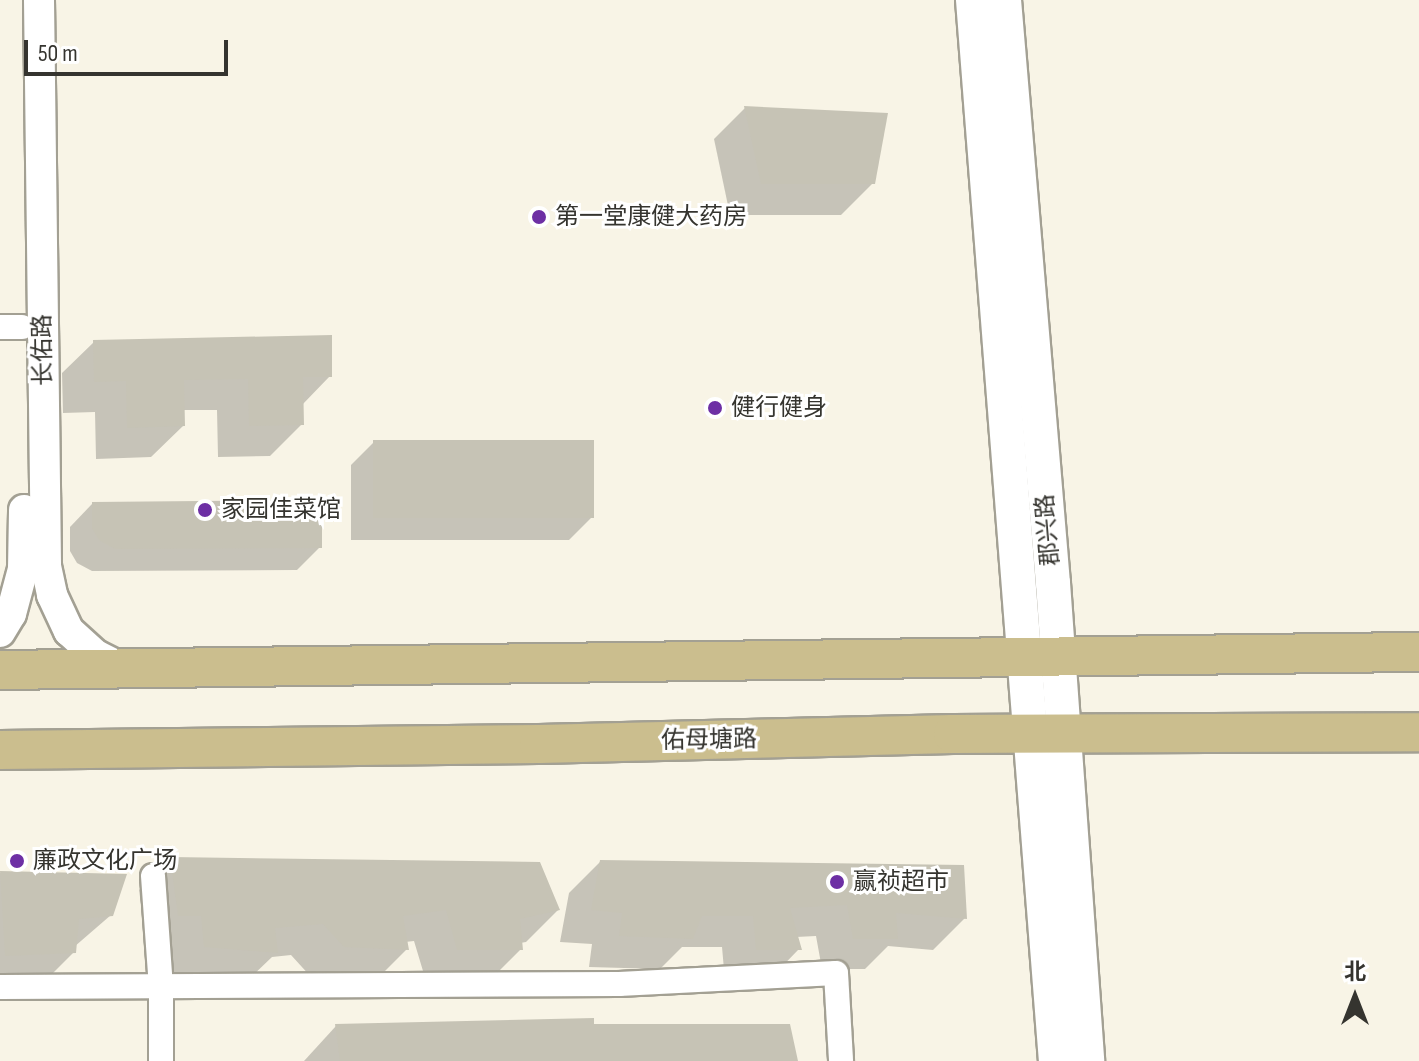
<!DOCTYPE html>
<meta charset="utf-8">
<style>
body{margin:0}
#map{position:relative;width:1419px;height:1061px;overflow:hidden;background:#f8f4e6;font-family:"Sofia Sans Condensed","Noto Sans SC",sans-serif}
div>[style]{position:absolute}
.shadow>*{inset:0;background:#0003}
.building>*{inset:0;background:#c6c3b5;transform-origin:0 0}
.roads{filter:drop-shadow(2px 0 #a3a093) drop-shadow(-2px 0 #a3a093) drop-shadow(0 2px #a3a093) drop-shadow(0 -2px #a3a093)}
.minor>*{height:24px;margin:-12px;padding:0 12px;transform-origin:12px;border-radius:12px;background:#fff}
.tertiary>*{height:30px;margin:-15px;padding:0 15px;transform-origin:15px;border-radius:15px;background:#fff}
.secondary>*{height:34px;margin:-17px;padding:0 17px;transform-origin:17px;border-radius:17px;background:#fff}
.primary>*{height:38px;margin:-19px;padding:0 19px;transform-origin:19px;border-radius:19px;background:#cbbe8e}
.dots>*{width:22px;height:22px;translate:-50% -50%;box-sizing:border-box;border:4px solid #fff;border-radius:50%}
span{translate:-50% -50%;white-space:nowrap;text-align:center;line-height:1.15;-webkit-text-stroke:6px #fff;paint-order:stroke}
.poi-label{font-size:24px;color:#35342f}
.left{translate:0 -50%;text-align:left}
.street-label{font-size:24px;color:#35342f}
.north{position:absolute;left:1315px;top:957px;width:80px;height:80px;-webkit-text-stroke:6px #fff;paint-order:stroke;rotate:0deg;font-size:22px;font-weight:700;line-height:32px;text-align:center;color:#35342f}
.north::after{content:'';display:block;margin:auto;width:28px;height:36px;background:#35342f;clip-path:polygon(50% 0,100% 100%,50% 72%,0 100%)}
.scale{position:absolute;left:24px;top:40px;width:204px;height:36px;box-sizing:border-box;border:4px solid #35342f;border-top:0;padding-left:10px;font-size:24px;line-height:28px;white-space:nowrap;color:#35342f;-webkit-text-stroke:6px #fff;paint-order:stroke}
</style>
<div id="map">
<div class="shadow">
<i style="clip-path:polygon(745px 108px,873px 183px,841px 215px,730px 215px,714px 139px)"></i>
<i style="clip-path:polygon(94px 342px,330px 376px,302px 405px,302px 424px,270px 456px,218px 457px,217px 410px,183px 410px,183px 426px,151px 457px,96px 459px,95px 412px,63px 413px,62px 373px)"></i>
<i style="clip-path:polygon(374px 442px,592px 517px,569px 540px,351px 540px,351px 465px)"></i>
<i style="clip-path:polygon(92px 504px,320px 547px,297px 570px,92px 571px,77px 563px,70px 551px,70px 527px)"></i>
<i style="clip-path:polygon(171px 859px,558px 910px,526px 942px,520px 943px,521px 949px,489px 981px,426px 981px,414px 941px,405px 942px,407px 949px,375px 981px,312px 978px,291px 955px,272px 957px,244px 984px,173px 978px,170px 947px,147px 947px,139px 890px)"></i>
<i style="clip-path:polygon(600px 862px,965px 918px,933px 950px,888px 946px,865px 969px,822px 969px,816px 936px,796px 937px,799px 949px,768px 981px,725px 981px,722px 947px,682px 947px,660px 969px,589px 967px,592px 944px,560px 942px,569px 893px)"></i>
<i style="clip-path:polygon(0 873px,124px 876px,111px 915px,74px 947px,74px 952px,42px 984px,0 986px)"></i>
<i style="clip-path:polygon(336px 1026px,592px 1026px,796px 1061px,304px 1061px)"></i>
</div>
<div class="building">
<i style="clip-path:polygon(744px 106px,888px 113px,875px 184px,761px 184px)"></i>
<i style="clip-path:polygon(332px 335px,332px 377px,303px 377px,304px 425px,249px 426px,248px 379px,184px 380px,185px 426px,127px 428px,126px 381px,94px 382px,93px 340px)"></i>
<i style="left:373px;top:440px;width:221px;height:78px"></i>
<i style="clip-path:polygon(322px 500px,322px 548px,115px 549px,99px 540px,92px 528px,92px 502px)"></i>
<i style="clip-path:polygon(170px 857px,540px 862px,560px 910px,520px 919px,523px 950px,457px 950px,446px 910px,403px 916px,409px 950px,344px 947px,323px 924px,275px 928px,278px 953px,204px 947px,201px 916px,178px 916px)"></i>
<i style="clip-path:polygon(600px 860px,964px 865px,967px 919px,896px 913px,898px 939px,853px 939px,847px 905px,790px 908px,802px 950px,756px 950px,753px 916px,702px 916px,693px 939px,619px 936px,622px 913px,591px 910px)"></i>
<i style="clip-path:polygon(0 871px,127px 874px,113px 916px,79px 919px,76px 953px,5px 956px)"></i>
<i style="clip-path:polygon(594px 1018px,594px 1024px,790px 1024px,798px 1061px,340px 1061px,335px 1024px)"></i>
</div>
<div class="roads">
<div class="minor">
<i style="left:0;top:327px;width:22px"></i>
<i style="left:153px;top:876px;width:111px;rotate:85.9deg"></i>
<i style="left:161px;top:987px;width:74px;rotate:90deg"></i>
<i style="left:0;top:987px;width:619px;rotate:-0.28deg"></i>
<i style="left:619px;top:984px;width:217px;rotate:-2.9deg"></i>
<i style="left:836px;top:973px;width:88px;rotate:86.7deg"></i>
</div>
<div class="tertiary">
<i style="left:39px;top:0;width:566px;rotate:89.29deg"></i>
<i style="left:46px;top:566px;width:30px;rotate:78deg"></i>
<i style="left:52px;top:595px;width:40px;rotate:65deg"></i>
<i style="left:69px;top:631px;width:36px;rotate:42deg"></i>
<i style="left:96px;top:655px;width:29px;rotate:27deg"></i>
<i style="left:0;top:632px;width:21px;rotate:-59deg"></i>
<i style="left:11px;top:614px;width:47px;rotate:-75.1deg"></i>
<i style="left:23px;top:569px;width:59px;rotate:-89deg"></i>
</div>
<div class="secondary">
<i style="left:973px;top:0;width:1064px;rotate:85.53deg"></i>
<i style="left:1004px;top:0;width:585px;rotate:85.2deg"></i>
<i style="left:1053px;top:583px;width:479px;rotate:85.9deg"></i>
</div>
<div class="primary">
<i style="left:0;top:670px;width:1419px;rotate:-0.73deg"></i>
<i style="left:0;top:750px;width:539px;rotate:-0.64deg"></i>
<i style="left:539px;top:744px;width:414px;rotate:-1.4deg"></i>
<i style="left:953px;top:734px;width:466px;rotate:-0.2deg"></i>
</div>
</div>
<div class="dots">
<i style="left:539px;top:217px;background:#6d2fa4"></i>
<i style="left:715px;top:408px;background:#6d2fa4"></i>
<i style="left:205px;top:510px;background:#6d2fa4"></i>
<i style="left:17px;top:861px;background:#6d2fa4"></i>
<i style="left:837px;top:882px;background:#6d2fa4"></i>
</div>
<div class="poi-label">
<span class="left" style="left:555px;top:217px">第一堂康健大药房</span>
<span class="left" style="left:731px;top:408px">健行健身</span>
<span class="left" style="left:221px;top:510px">家园佳菜馆</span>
<span class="left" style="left:33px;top:861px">廉政文化广场</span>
<span class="left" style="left:853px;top:882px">赢祯超市</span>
</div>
<div class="street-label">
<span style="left:43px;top:350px;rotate:-91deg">长佑路</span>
<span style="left:1048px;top:530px;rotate:-95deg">郡兴路</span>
<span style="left:709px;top:740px;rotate:-1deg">佑母塘路</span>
</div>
<div class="north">北</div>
<div class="scale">50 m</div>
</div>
